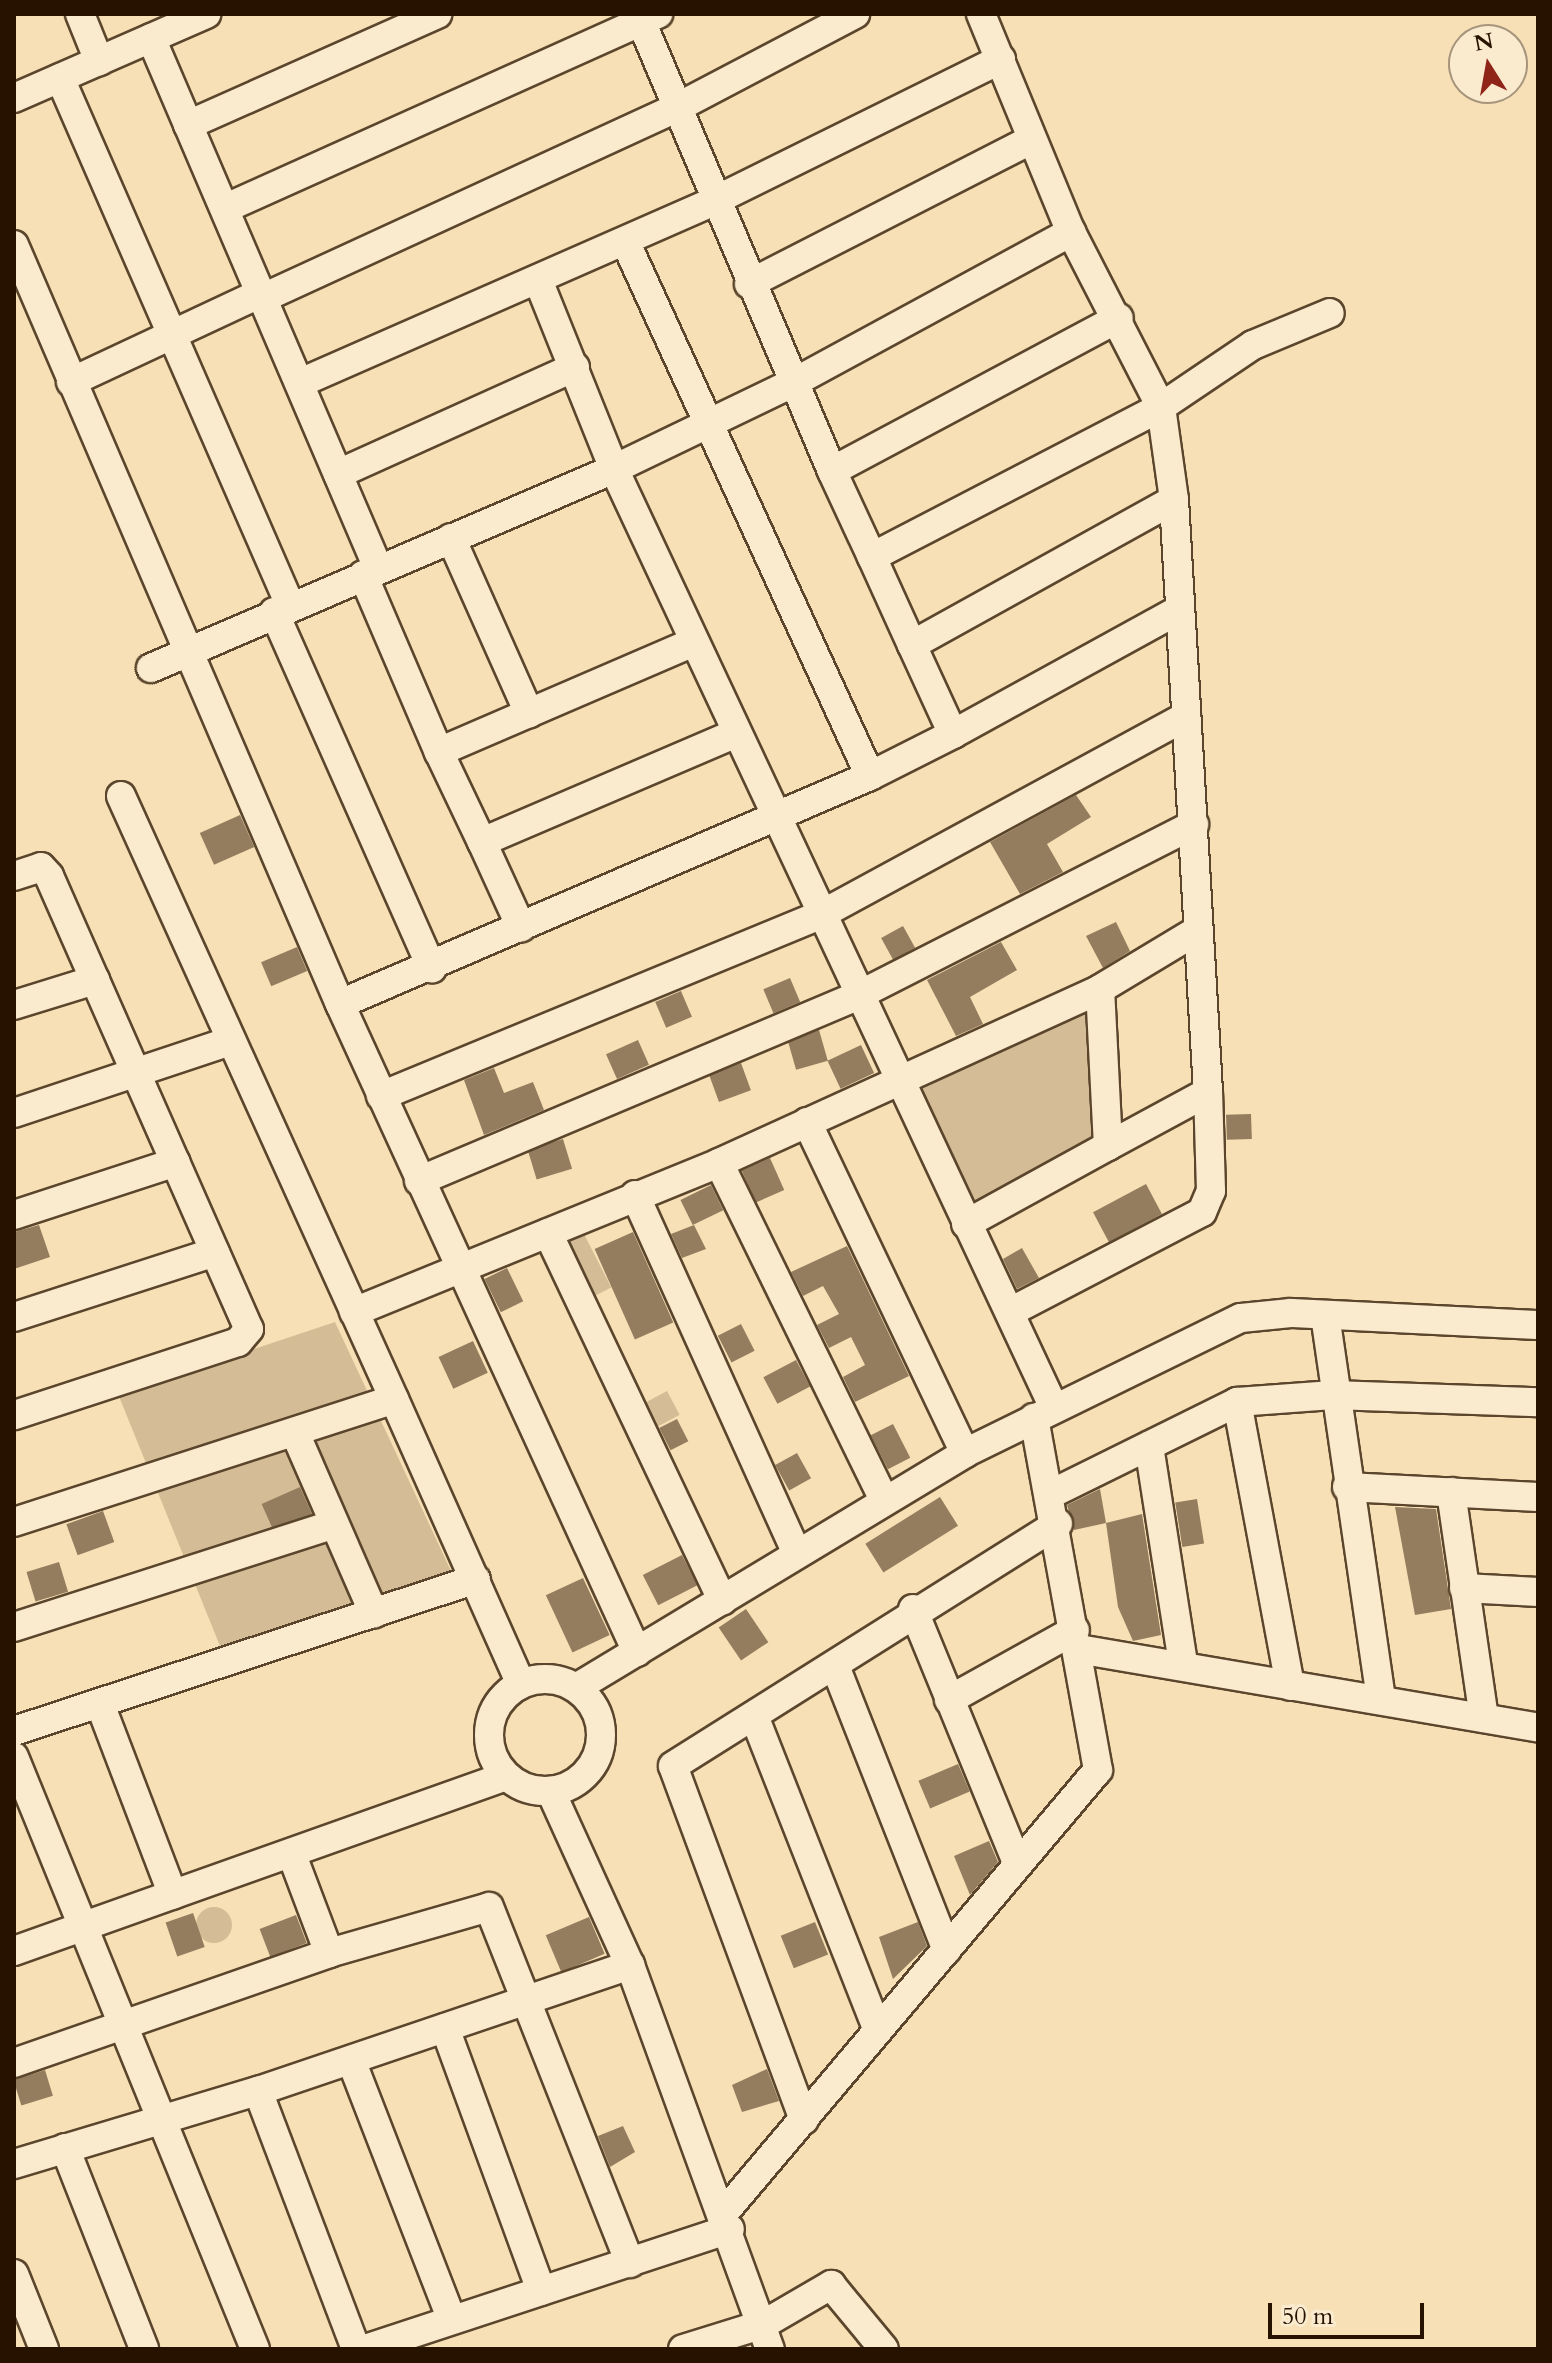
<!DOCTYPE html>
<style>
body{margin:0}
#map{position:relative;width:1552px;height:2363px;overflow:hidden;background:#f7e0b5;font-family:Cardo,serif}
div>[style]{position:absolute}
.green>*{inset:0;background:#d4bd96;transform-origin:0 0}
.round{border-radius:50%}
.building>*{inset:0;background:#937d5e;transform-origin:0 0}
.roads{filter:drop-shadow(2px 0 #5b462d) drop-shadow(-2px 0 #5b462d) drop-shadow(0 2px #5b462d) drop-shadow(0 -2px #5b462d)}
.minor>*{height:28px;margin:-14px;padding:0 14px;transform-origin:14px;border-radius:14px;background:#faebcf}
.minor>.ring{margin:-14px;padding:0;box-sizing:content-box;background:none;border:28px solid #faebcf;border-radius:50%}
span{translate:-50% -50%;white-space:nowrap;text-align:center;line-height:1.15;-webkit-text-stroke:8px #faebcf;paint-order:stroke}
.frame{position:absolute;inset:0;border:16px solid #271200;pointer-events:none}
.north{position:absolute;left:1448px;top:24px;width:80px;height:80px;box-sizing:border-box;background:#faebcf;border:2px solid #a6947c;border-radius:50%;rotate:349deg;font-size:22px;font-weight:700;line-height:32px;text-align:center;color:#271200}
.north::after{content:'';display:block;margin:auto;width:28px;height:36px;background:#8f2418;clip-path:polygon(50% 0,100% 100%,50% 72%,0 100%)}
.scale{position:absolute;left:1268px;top:2303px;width:156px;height:36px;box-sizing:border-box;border:4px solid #271200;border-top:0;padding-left:10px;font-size:24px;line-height:28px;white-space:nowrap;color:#271200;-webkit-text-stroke:6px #faebcf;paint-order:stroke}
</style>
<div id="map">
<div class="green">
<i style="clip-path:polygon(1091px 1000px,1098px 1144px,976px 1209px,918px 1091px)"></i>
<i style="left:584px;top:1234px;width:60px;height:27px;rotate:63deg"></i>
<i style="clip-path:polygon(335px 1322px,451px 1571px,220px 1646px,118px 1394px)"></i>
<i style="left:667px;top:1391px;width:27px;height:36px;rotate:62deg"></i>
<i class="round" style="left:196px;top:1907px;width:36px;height:36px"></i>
</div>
<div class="building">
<i style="clip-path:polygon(1076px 795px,1091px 817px,1047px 844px,1063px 872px,1020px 894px,990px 842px)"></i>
<i style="left:240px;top:815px;width:35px;height:44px;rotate:66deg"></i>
<i style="clip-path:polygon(1116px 922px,1130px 951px,1103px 968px,1086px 936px)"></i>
<i style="left:903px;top:926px;width:25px;height:25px;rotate:61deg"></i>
<i style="clip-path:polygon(1001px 942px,1017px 970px,970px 997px,983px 1024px,956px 1036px,927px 980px)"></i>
<i style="left:297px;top:947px;width:26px;height:39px;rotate:67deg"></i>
<i style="left:790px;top:978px;width:26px;height:29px;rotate:67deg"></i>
<i style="left:681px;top:991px;width:28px;height:28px;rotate:67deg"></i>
<i style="left:819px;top:1030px;width:32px;height:33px;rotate:74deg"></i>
<i style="left:638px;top:1040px;width:27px;height:35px;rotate:66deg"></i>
<i style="left:861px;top:1045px;width:31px;height:37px;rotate:65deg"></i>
<i style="left:741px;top:1063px;width:29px;height:34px;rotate:70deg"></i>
<i style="clip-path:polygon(494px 1068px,504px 1093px,533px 1082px,544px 1110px,484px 1135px,464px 1080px)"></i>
<i style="left:1251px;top:1114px;width:25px;height:25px;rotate:88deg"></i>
<i style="left:563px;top:1139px;width:31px;height:37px;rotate:73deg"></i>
<i style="left:770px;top:1158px;width:35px;height:31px;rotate:66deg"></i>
<i style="left:1146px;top:1184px;width:34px;height:60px;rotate:62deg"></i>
<i style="left:711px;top:1185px;width:28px;height:34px;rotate:64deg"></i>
<i style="clip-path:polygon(39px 1225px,50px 1257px,14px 1269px,14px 1232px)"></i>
<i style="clip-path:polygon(694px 1225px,706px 1249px,682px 1258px,671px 1234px)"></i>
<i style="left:633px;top:1232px;width:99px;height:42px;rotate:66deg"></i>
<i style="clip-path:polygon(847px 1246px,909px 1376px,855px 1402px,843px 1377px,865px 1365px,851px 1337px,829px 1348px,817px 1325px,839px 1314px,823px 1286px,803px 1296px,791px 1272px)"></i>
<i style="clip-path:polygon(1022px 1248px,1039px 1278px,1017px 1289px,1003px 1259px)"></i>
<i style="left:507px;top:1268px;width:37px;height:25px;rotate:64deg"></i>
<i style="left:741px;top:1324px;width:30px;height:26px;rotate:63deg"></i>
<i style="left:473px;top:1341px;width:35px;height:38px;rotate:65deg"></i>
<i style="left:796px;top:1360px;width:30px;height:37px;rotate:62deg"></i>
<i style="left:677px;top:1419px;width:25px;height:20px;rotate:63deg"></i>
<i style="left:893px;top:1424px;width:38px;height:25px;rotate:63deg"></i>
<i style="left:797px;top:1453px;width:29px;height:25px;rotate:61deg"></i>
<i style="left:300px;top:1487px;width:30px;height:42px;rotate:66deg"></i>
<i style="clip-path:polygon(1100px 1489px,1106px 1523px,1074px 1530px,1067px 1505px)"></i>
<i style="left:940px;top:1497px;width:34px;height:88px;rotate:58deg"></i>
<i style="left:1197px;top:1499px;width:45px;height:22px;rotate:81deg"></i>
<i style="clip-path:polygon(1395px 1507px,1436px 1509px,1451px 1609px,1415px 1615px)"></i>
<i style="left:103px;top:1511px;width:33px;height:39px;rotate:70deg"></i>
<i style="clip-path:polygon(1142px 1514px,1161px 1635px,1133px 1641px,1118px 1607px,1106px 1523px)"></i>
<i style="left:682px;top:1555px;width:34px;height:44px;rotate:63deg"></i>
<i style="left:59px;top:1562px;width:31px;height:34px;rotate:73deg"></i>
<i style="left:583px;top:1578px;width:63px;height:41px;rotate:65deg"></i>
<i style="left:746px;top:1609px;width:40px;height:33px;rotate:56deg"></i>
<i style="left:958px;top:1764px;width:30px;height:43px;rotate:67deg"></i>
<i style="clip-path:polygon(989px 1841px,998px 1862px,970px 1895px,954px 1856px)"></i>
<i style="left:193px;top:1913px;width:36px;height:29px;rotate:71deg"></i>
<i style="left:296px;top:1915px;width:30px;height:39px;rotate:69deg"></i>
<i style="left:589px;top:1917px;width:40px;height:47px;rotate:67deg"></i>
<i style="left:815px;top:1922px;width:35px;height:37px;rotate:68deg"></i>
<i style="clip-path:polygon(918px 1922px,927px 1946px,893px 1979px,879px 1937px)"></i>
<i style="clip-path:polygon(767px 2069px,779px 2101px,742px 2112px,732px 2085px)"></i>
<i style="left:45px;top:2070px;width:27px;height:33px;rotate:73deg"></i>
<i style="clip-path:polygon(623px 2126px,635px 2152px,610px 2167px,598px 2136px)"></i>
</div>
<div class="roads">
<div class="minor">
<i style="left:80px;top:14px;width:51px;rotate:68deg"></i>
<i style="left:638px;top:14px;width:496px;rotate:67deg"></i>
<i style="left:832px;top:471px;width:325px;rotate:-28.1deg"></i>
<i style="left:981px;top:14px;width:236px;rotate:67.6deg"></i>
<i style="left:1071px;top:232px;width:197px;rotate:62.8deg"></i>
<i style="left:1161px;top:407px;width:94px;rotate:82deg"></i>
<i style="left:1174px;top:500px;width:593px;rotate:86.71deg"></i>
<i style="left:1208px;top:1092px;width:114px;rotate:151.6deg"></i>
<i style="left:1108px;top:1146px;width:157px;rotate:-92.9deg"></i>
<i style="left:151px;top:38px;width:577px;rotate:66.81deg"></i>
<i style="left:60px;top:78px;width:575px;rotate:66.42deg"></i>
<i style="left:14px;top:98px;width:210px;rotate:-23.6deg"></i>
<i style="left:188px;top:125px;width:273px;rotate:-24deg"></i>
<i style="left:226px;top:208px;width:474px;rotate:-24.2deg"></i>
<i style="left:625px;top:241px;width:588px;rotate:65.39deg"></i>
<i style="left:870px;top:776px;width:93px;rotate:-26.8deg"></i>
<i style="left:14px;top:245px;width:826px;rotate:66.76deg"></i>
<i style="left:538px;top:280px;width:204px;rotate:68.1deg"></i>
<i style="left:614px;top:469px;width:1037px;rotate:64.89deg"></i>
<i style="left:749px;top:284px;width:316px;rotate:-27.1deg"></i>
<i style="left:263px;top:298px;width:459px;rotate:-24.7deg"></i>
<i style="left:680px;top:106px;width:198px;rotate:-27.7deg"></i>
<i style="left:71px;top:382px;width:210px;rotate:-25.1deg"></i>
<i style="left:300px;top:383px;width:454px;rotate:-23.7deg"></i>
<i style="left:716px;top:200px;width:318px;rotate:-26.3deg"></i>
<i style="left:832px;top:471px;width:95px;rotate:65.1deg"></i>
<i style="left:872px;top:557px;width:326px;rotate:-27.4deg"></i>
<i style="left:1161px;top:407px;width:111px;rotate:-34deg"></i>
<i style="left:1253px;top:345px;width:83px;rotate:-22.6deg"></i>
<i style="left:338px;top:474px;width:260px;rotate:-24.3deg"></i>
<i style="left:451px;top:538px;width:192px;rotate:66deg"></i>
<i style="left:872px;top:557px;width:97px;rotate:65.6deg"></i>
<i style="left:912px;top:645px;width:299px;rotate:-29deg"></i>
<i style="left:363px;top:575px;width:193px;rotate:66.8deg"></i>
<i style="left:274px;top:612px;width:390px;rotate:66.1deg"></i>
<i style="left:694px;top:642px;width:278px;rotate:156.7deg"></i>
<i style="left:439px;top:752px;width:100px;rotate:64.5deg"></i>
<i style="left:482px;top:842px;width:276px;rotate:-23.2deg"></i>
<i style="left:912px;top:645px;width:98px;rotate:65.3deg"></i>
<i style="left:953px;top:734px;width:258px;rotate:-28.8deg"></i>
<i style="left:151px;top:668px;width:504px;rotate:-23.26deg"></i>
<i style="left:614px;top:469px;width:196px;rotate:-25.7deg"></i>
<i style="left:791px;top:384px;width:319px;rotate:-28.5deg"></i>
<i style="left:121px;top:796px;width:662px;rotate:65.64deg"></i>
<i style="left:482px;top:842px;width:94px;rotate:65.4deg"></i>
<i style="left:14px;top:876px;width:28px;rotate:-18deg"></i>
<i style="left:41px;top:867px;width:12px;rotate:48deg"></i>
<i style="left:49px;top:876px;width:495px;rotate:66.2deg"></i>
<i style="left:249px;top:1329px;width:17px;rotate:130deg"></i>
<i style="left:238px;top:1342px;width:236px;rotate:161.9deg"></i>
<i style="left:14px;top:1005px;width:85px;rotate:-17.2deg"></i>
<i style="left:381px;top:1096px;width:477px;rotate:-22.4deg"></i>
<i style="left:822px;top:914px;width:414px;rotate:-28.5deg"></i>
<i style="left:14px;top:1113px;width:229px;rotate:-18.4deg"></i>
<i style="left:807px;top:1122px;width:367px;rotate:64.5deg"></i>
<i style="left:719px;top:1163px;width:375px;rotate:63.9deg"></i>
<i style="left:419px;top:1181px;width:480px;rotate:-22.9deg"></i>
<i style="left:861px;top:994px;width:374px;rotate:-27deg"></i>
<i style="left:635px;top:1195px;width:394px;rotate:65.7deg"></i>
<i style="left:14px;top:1215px;width:170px;rotate:-18.1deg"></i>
<i style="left:966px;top:1224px;width:162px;rotate:-28.8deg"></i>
<i style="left:548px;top:1233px;width:407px;rotate:64.6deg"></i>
<i style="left:1012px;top:1311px;width:214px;rotate:-27.5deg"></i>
<i style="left:1202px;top:1212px;width:23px;rotate:-67deg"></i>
<i style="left:1211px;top:1191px;width:99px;rotate:-91.7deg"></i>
<i style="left:354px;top:1312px;width:394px;rotate:-22.2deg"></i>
<i style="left:719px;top:1163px;width:419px;rotate:-24.5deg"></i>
<i style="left:1100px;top:989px;width:114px;rotate:-31deg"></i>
<i style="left:1325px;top:1315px;width:389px;rotate:81.7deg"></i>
<i style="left:14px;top:1317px;width:211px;rotate:-17.9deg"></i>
<i style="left:1237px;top:1402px;width:289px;rotate:79.4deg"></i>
<i style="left:295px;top:1433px;width:197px;rotate:66.4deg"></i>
<i style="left:1149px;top:1446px;width:221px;rotate:81.1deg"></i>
<i style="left:1347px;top:1487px;width:191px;rotate:3deg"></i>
<i style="left:1451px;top:1492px;width:228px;rotate:81.7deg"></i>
<i style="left:1051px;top:1494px;width:208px;rotate:-26.3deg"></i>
<i style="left:1237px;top:1402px;width:96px;rotate:-4.2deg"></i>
<i style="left:1333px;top:1395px;width:205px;rotate:2deg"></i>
<i style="left:14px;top:1522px;width:399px;rotate:-17.9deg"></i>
<i style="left:394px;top:1399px;width:312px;rotate:66deg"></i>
<i style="left:1464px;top:1588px;width:74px;rotate:3.1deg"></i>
<i style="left:913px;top:1609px;width:271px;rotate:67.7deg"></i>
<i style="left:14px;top:1627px;width:334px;rotate:-17.8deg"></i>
<i style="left:1078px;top:1649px;width:467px;rotate:9.7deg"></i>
<i style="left:637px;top:1652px;width:713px;rotate:-114.62deg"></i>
<i style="left:340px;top:1004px;width:577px;rotate:-23.28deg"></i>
<i style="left:835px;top:1666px;width:305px;rotate:68.5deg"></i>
<i class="ring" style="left:489px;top:1679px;width:84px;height:84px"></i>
<i style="left:576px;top:1688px;width:454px;rotate:-31.1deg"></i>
<i style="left:965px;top:1453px;width:307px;rotate:-26.1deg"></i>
<i style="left:1241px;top:1318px;width:50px;rotate:-5.7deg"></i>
<i style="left:1291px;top:1313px;width:247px;rotate:2.8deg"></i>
<i style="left:949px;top:1700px;width:144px;rotate:-29.1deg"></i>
<i style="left:100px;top:1704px;width:204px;rotate:69.1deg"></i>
<i style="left:754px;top:1716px;width:336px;rotate:68.5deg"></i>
<i style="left:14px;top:1731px;width:486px;rotate:-18.2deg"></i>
<i style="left:14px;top:1757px;width:639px;rotate:67.85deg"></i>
<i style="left:551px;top:1792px;width:190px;rotate:65.5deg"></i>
<i style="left:630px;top:1965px;width:409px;rotate:70deg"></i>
<i style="left:292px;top:1855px;width:105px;rotate:69.3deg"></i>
<i style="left:14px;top:1951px;width:522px;rotate:-19.58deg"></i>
<i style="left:445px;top:2028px;width:280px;rotate:69.9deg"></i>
<i style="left:351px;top:2060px;width:277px;rotate:68.8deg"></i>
<i style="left:14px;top:2063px;width:334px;rotate:-19.2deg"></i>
<i style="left:329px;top:1953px;width:166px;rotate:-16deg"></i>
<i style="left:489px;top:1907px;width:383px;rotate:68.4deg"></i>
<i style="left:258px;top:2091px;width:276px;rotate:69.2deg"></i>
<i style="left:804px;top:2120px;width:377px;rotate:-110.3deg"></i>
<i style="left:673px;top:1766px;width:455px;rotate:-32.2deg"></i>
<i style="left:65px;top:2148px;width:216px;rotate:68.5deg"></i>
<i style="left:14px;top:2164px;width:255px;rotate:-16.7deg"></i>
<i style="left:258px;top:2091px;width:393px;rotate:-18.7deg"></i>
<i style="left:723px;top:2214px;width:581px;rotate:-49.82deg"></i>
<i style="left:1098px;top:1770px;width:358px;rotate:-100.3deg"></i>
<i style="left:14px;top:2274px;width:81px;rotate:68.2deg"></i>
<i style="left:365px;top:2349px;width:384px;rotate:-18.2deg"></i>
<i style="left:683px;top:2349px;width:85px;rotate:-17.2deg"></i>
<i style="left:764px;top:2324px;width:78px;rotate:-30.2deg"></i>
<i style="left:831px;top:2285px;width:83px;rotate:50.4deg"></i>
</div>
</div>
<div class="frame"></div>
<div class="north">N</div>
<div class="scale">50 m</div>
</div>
